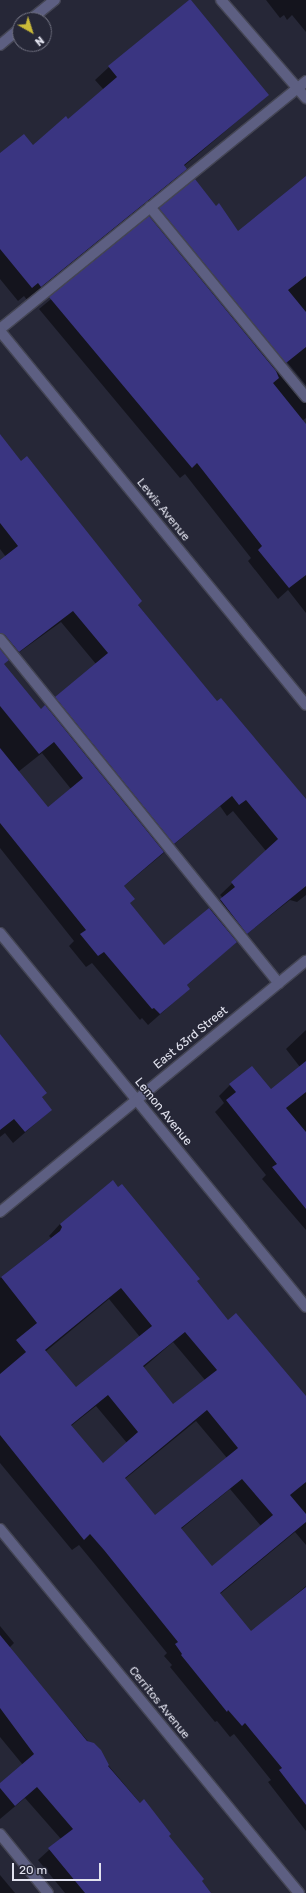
<!DOCTYPE html>
<style>
body{margin:0}
#map{position:relative;width:306px;height:1893px;overflow:hidden;background:#262737;font-family:Rubik,sans-serif}
div>[style]{position:absolute}
.shadow>*{inset:0;background:#0007}
.building>*{inset:0;background:#3a3581}
.roads{filter:drop-shadow(1px 0 #444554) drop-shadow(-1px 0 #444554) drop-shadow(0 1px #444554) drop-shadow(0 -1px #444554)}
.service>*{height:10px;margin:-5px;padding:0 5px;transform-origin:5px;border-radius:5px;background:#5d5f82}
.minor>*{height:10px;margin:-5px;padding:0 5px;transform-origin:5px;border-radius:5px;background:#5d5f82}
.tertiary>*{height:10px;margin:-5px;padding:0 5px;transform-origin:5px;border-radius:5px;background:#5d5f82}
span{translate:-50% -50%;white-space:nowrap;text-align:center;line-height:1.15;-webkit-text-stroke:3px #262737;paint-order:stroke}
.street-label{font-size:12px;color:#e2e3ef}
.north{position:absolute;left:12px;top:12px;width:40px;height:40px;box-sizing:border-box;background:#262737;border:1px solid #717281;border-radius:50%;rotate:141deg;font-size:11px;font-weight:700;line-height:16px;text-align:center;color:#e2e3ef}
.north::after{content:'';display:block;margin:auto;width:14px;height:18px;background:#caba39;clip-path:polygon(50% 0,100% 100%,50% 72%,0 100%)}
.scale{position:absolute;left:12px;top:1863px;width:89px;height:18px;box-sizing:border-box;border:2px solid #e2e3ef;border-top:0;padding-left:5px;font-size:12px;line-height:14px;white-space:nowrap;color:#e2e3ef;-webkit-text-stroke:3px #262737;paint-order:stroke}
</style>
<div id="map">
<div class="shadow">
<i style="clip-path:polygon(266px 0,306px 0,306px 32px,292px 15px,287px 20px,284px 15px,280px 18px)"></i>
<i style="clip-path:polygon(109px 67px,268px 95px,183px 167px,186px 169px,172px 182px,27px 300px,24px 296px,18px 301px,0 279px,0 155px,33px 146px,68px 120px,104px 90px,95px 80px)"></i>
<i style="clip-path:polygon(306px 179px,306px 385px,161px 209px,238px 233px)"></i>
<i style="clip-path:polygon(159px 210px,306px 388px,306px 418px,290px 430px,306px 449px,306px 613px,288px 590px,278px 599px,248px 561px,251px 558px,185px 474px,180px 478px,39px 309px)"></i>
<i style="clip-path:polygon(evenodd,0 436px,306px 811px,306px 895px,297px 902px,290px 900px,234px 944px,186px 986px,189px 989px,148px 1025px,142px 1018px,140px 1020px,92px 963px,86px 967px,69px 946px,74px 941px,0 848px,0 561px,6px 557px,0 549px,0 436px,61px 622px,96px 664px,41px 710px,3px 664px,61px 622px,0 436px,42px 753px,71px 789px,47px 808px,18px 772px,42px 753px,0 436px,220px 806px,227px 816px,233px 811px,266px 851px,220px 895px,223px 898px,210px 910px,164px 946px,129px 904px,123px 887px,220px 806px)"></i>
<i style="clip-path:polygon(306px 1030px,306px 1230px,262px 1179px,266px 1175px,215px 1112px,224px 1103px,219px 1096px,230px 1085px,271px 1091px,300px 1067px,286px 1049px)"></i>
<i style="clip-path:polygon(0 1037px,51px 1110px,13px 1143px,5px 1133px,0 1137px)"></i>
<i style="clip-path:polygon(evenodd,60px 1224px,196px 1282px,228px 1321px,306px 1402px,306px 1545px,295px 1532px,220px 1594px,251px 1633px,306px 1586px,306px 1831px,268px 1782px,271px 1780px,234px 1734px,230px 1737px,217px 1721px,215px 1722px,170px 1667px,172px 1665px,164px 1656px,167px 1653px,93px 1562px,79px 1545px,72px 1550px,0 1463px,0 1278px,51px 1238px,49px 1236px,60px 1224px,109px 1299px,140px 1337px,76px 1389px,45px 1352px,109px 1299px,60px 1224px,173px 1342px,205px 1380px,173px 1405px,143px 1368px,173px 1342px,60px 1224px,96px 1406px,127px 1443px,103px 1464px,71px 1426px,96px 1406px,60px 1224px,196px 1421px,227px 1458px,155px 1517px,125px 1479px,196px 1421px,60px 1224px,230px 1489px,261px 1526px,212px 1567px,181px 1529px,230px 1489px)"></i>
<i style="clip-path:polygon(0 1626px,14px 1643px,9px 1648px,168px 1836px,210px 1893px,65px 1893px,38px 1860px,61px 1839px,25px 1798px,0 1819px,0 1784px,23px 1765px,0 1737px)"></i>
<i style="clip-path:polygon(0 1875px,15px 1893px,0 1893px)"></i>
</div>
<div class="building">
<i style="clip-path:polygon(189px 0,191px 0,269px 95px,184px 165px,187px 169px,41px 287px,38px 283px,32px 288px,0 249px,0 153px,24px 134px,33px 145px,66px 116px,68px 119px,117px 77px,108px 66px)"></i>
<i style="clip-path:polygon(306px 176px,306px 276px,288px 290px,306px 312px,306px 347px,286px 363px,159px 208px,195px 179px,216px 206px,219px 203px,238px 231px)"></i>
<i style="clip-path:polygon(149px 216px,276px 371px,279px 378px,273px 383px,306px 424px,306px 575px,289px 588px,258px 550px,262px 546px,197px 463px,192px 468px,49px 297px)"></i>
<i style="clip-path:polygon(0 434px,21px 461px,27px 456px,142px 601px,138px 605px,217px 701px,221px 698px,306px 799px,306px 886px,247px 934px,220px 899px,235px 887px,231px 882px,278px 839px,246px 800px,239px 805px,232px 796px,174px 844px,55px 697px,108px 653px,73px 611px,19px 652px,5px 635px,0 633px,0 560px,18px 546px,0 523px)"></i>
<i style="clip-path:polygon(0 649px,9px 660px,4px 664px,41px 709px,45px 705px,164px 852px,124px 886px,135px 899px,130px 903px,164px 945px,209px 908px,237px 942px,187px 985px,190px 989px,160px 1014px,154px 1008px,152px 1009px,104px 952px,98px 956px,80px 934px,86px 930px,0 823px,0 748px,48px 807px,83px 778px,54px 742px,39px 754px,0 706px)"></i>
<i style="clip-path:polygon(0 1034px,47px 1093px,42px 1097px,52px 1110px,25px 1132px,14px 1119px,0 1130px)"></i>
<i style="clip-path:polygon(306px 1061px,306px 1092px,286px 1108px,306px 1132px,306px 1209px,272px 1167px,277px 1164px,226px 1100px,236px 1092px,229px 1084px,252px 1066px,271px 1089px)"></i>
<i style="clip-path:polygon(evenodd,113px 1180px,118px 1187px,122px 1184px,200px 1279px,197px 1281px,228px 1320px,236px 1313px,306px 1396px,306px 1482px,290px 1495px,306px 1514px,306px 1522px,220px 1593px,251px 1631px,306px 1587px,306px 1805px,279px 1770px,282px 1768px,245px 1723px,242px 1726px,228px 1710px,227px 1712px,181px 1655px,182px 1654px,175px 1644px,178px 1642px,104px 1550px,90px 1534px,84px 1540px,0 1435px,0 1374px,26px 1352px,16px 1340px,37px 1323px,1px 1277px,60px 1231px,62px 1227px,60px 1224px,113px 1180px,121px 1288px,152px 1326px,76px 1387px,45px 1350px,121px 1288px,113px 1180px,185px 1332px,217px 1370px,173px 1404px,143px 1366px,185px 1332px,113px 1180px,108px 1395px,138px 1432px,103px 1463px,71px 1425px,108px 1395px,113px 1180px,207px 1410px,238px 1448px,155px 1515px,125px 1478px,207px 1410px,113px 1180px,242px 1479px,273px 1515px,212px 1566px,181px 1528px,242px 1479px)"></i>
<i style="clip-path:polygon(0 1635px,87px 1741px,94px 1743px,101px 1750px,109px 1765px,108px 1766px,140px 1803px,144px 1799px,171px 1834px,169px 1836px,204px 1879px,202px 1881px,211px 1893px,85px 1893px,48px 1848px,73px 1829px,37px 1787px,15px 1806px,0 1788px,0 1783px,34px 1754px,0 1708px)"></i>
</div>
<div class="roads">
<div class="service">
<i style="left:150px;top:207px;width:246px;rotate:50.6deg"></i>
<i style="left:0;top:329px;width:394px;rotate:-39deg"></i>
<i style="left:0;top:639px;width:443px;rotate:51deg"></i>
<i style="left:0;top:1834px;width:76px;rotate:50.9deg"></i>
</div>
<div class="minor">
<i style="left:221px;top:0;width:130px;rotate:49.1deg"></i>
<i style="left:0;top:331px;width:483px;rotate:50.7deg"></i>
<i style="left:0;top:933px;width:483px;rotate:50.7deg"></i>
<i style="left:0;top:1212px;width:396px;rotate:-39.4deg"></i>
<i style="left:0;top:1529px;width:471px;rotate:50.6deg"></i>
</div>
<div class="tertiary">
<i style="left:30px;top:20px;width:32px;rotate:-39deg"></i>
<i style="left:0;top:45px;width:26px;rotate:-40deg"></i>
</div>
</div>
<div class="street-label">
<span style="left:163px;top:510px;rotate:51deg">Lewis Avenue</span>
<span style="left:191px;top:1038px;rotate:-39deg">East 63rd Street</span>
<span style="left:163px;top:1112px;rotate:51deg">Lemon Avenue</span>
<span style="left:159px;top:1703px;rotate:51deg">Cerritos Avenue</span>
</div>
<div class="north">N</div>
<div class="scale">20 m</div>
</div>
